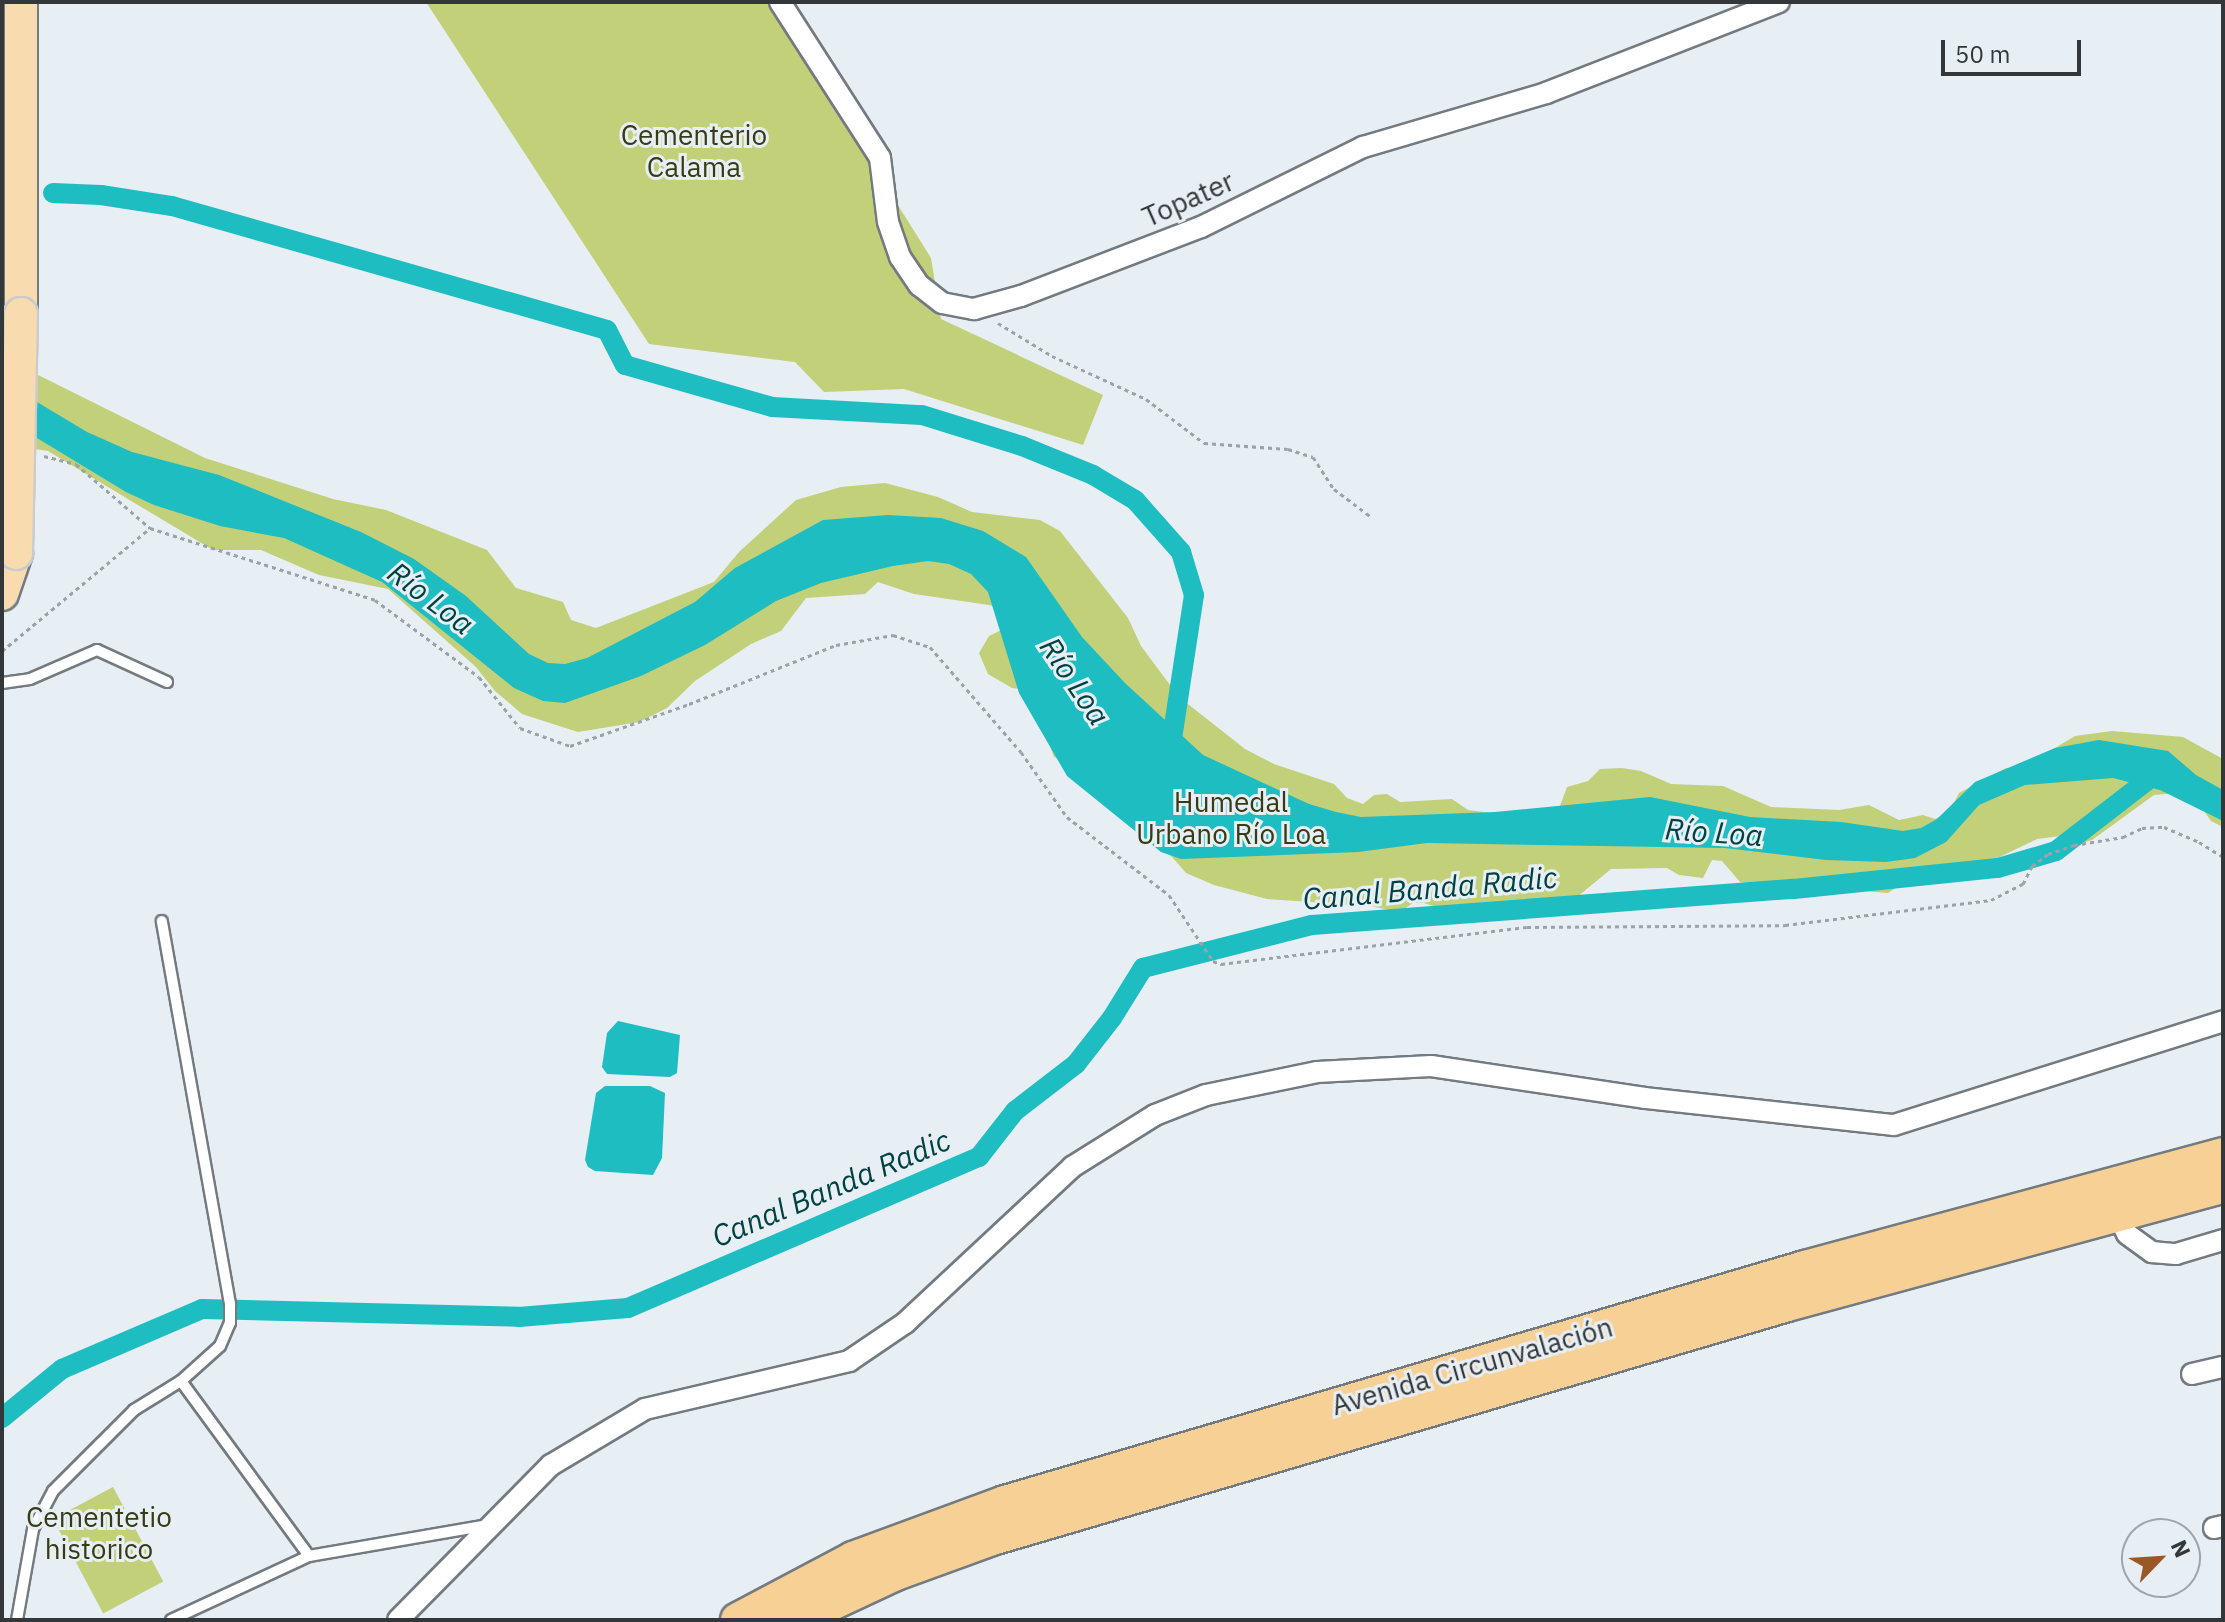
<!DOCTYPE html>
<meta charset="utf-8">
<style>
body{margin:0}
#map{position:relative;width:2225px;height:1622px;overflow:hidden;background:#e7eef4;font-family:"IBM Plex Sans",sans-serif}
div>[style]{position:absolute}
.green>*{inset:0;background:#c1d079;transform-origin:0 0}
.water>*{inset:0;background:#1dbdc2}
.canal>*{height:20px;margin:-10px;padding:0 10px;transform-origin:10px;border-radius:10px;background:#1dbdc2}
.path>*{height:3px;margin-top:-1.5px;transform-origin:0;background:repeating-linear-gradient(90deg,#9da2a7 0 4px,transparent 0 8px)}
.roads{filter:drop-shadow(2px 0 #737a80) drop-shadow(-2px 0 #737a80) drop-shadow(0 2px #737a80) drop-shadow(0 -2px #737a80)}
.service>*{height:10px;margin:-5px;padding:0 5px;transform-origin:5px;border-radius:5px;background:#fff}
.minor>*{height:20px;margin:-10px;padding:0 10px;transform-origin:10px;border-radius:10px;background:#fff}
.primary>*{height:32px;margin:-16px;padding:0 16px;transform-origin:16px;border-radius:16px;background:#f8dcaf}
.trunk>*{height:34px;margin:-17px;padding:0 17px;transform-origin:17px;border-radius:17px;background:#f6d094}
.bridges{filter:drop-shadow(2px 0 #cacbcc) drop-shadow(-2px 0 #cacbcc) drop-shadow(0 2px #cacbcc) drop-shadow(0 -2px #cacbcc)}
.primary-bridge>*{height:32px;margin:-16px;padding:0 16px;transform-origin:16px;border-radius:16px;background:#f8dcaf}
span{translate:-50% -50%;white-space:nowrap;text-align:center;line-height:1.15;-webkit-text-stroke:6px #e7eef4;paint-order:stroke}
.park-label{font-size:28px;color:#373c15}
.street-label{font-size:28px;color:#343739}
.water-label{font-size:30px;color:#004244;font-style:italic}
.frame{position:absolute;inset:0;border:4px solid #343739;pointer-events:none}
.north{position:absolute;left:2121px;top:1518px;width:80px;height:80px;box-sizing:border-box;background:#e7eef4;border:2px solid #9fa5a9;border-radius:50%;rotate:65deg;font-size:22px;font-weight:700;line-height:32px;text-align:center;color:#343739}
.north::after{content:'';display:block;margin:auto;width:28px;height:36px;background:#9a5827;clip-path:polygon(50% 0,100% 100%,50% 72%,0 100%)}
.scale{position:absolute;left:1941px;top:40px;width:140px;height:36px;box-sizing:border-box;border:4px solid #343739;border-top:0;padding-left:10px;font-size:24px;line-height:28px;white-space:nowrap;color:#343739;-webkit-text-stroke:6px #e7eef4;paint-order:stroke}
</style>
<div id="map">
<div class="green">
<i style="clip-path:polygon(426px 2px,771px 2px,931px 258px,941px 319px,1103px 395px,1083px 445px,904px 389px,824px 392px,795px 362px,649px 344px)"></i>
<i style="clip-path:polygon(2px 372px,32px 372px,205px 458px,333px 499px,386px 510px,487px 550px,516px 588px,563px 602px,571px 620px,596px 628px,714px 582px,739px 552px,796px 500px,841px 487px,885px 483px,938px 497px,972px 512px,1040px 520px,1060px 531px,1128px 618px,1141px 646px,1179px 697px,1245px 749px,1274px 764px,1334px 784px,1347px 798px,1363px 804px,1374px 795px,1387px 794px,1400px 802px,1452px 799px,1468px 810px,1506px 815px,1532px 811px,1560px 806px,1567px 787px,1588px 781px,1600px 769px,1622px 768px,1641px 771px,1671px 784px,1723px 786px,1771px 807px,1839px 810px,1869px 805px,1899px 820px,1923px 815px,1935px 819px,1949px 812px,1959px 793px,2006px 768px,2018px 770px,2075px 736px,2112px 731px,2183px 737px,2223px 759px,2223px 827px,2211px 821px,2199px 804px,2177px 793px,2154px 795px,2092px 840px,2072px 846px,2060px 836px,2037px 839px,1958px 877px,1937px 883px,1921px 882px,1913px 874px,1902px 877px,1897px 887px,1888px 893px,1840px 889px,1797px 895px,1765px 885px,1740px 882px,1722px 861px,1712px 860px,1703px 878px,1679px 875px,1667px 868px,1611px 869px,1571px 902px,1461px 915px,1424px 903px,1413px 903px,1400px 912px,1370px 906px,1267px 899px,1214px 885px,1186px 873px,1165px 849px,1071px 762px,1054px 757px,1030px 690px,1012px 688px,988px 674px,979px 653px,989px 636px,1020px 621px,1012px 612px,989px 605px,914px 594px,878px 582px,865px 594px,806px 598px,781px 631px,751px 644px,695px 681px,667px 708px,639px 722px,578px 732px,522px 714px,495px 691px,476px 667px,388px 589px,319px 575px,261px 550px,213px 550px,48px 451px,2px 444px)"></i>
<i style="left:113px;top:1487px;width:107px;height:68px;rotate:62deg"></i>
</div>
<div class="water">
<i style="clip-path:polygon(2px 381px,87px 432px,132px 452px,219px 475px,361px 532px,414px 559px,466px 596px,529px 654px,548px 663px,565px 664px,587px 658px,695px 602px,735px 568px,823px 520px,888px 515px,941px 518px,983px 531px,1026px 557px,1082px 637px,1125px 683px,1203px 755px,1309px 804px,1336px 812px,1361px 817px,1495px 812px,1650px 797px,1750px 817px,1841px 822px,1903px 831px,1921px 828px,1937px 819px,1975px 782px,2055px 748px,2099px 740px,2168px 751px,2196px 775px,2223px 790px,2223px 821px,2160px 790px,2113px 778px,2025px 785px,1979px 805px,1946px 842px,1915px 858px,1886px 862px,1826px 860px,1725px 848px,1427px 843px,1358px 852px,1181px 859px,1161px 852px,1067px 776px,1019px 693px,988px 592px,971px 574px,949px 564px,928px 561px,893px 566px,821px 583px,776px 601px,705px 645px,641px 676px,565px 703px,543px 701px,514px 688px,382px 582px,284px 538px,220px 526px,154px 505px,126px 492px,37px 438px,2px 426px)"></i>
<i style="clip-path:polygon(618px 1021px,680px 1035px,677px 1073px,670px 1077px,607px 1074px,602px 1067px,607px 1033px)"></i>
<i style="clip-path:polygon(605px 1086px,650px 1086px,665px 1093px,662px 1158px,653px 1175px,595px 1171px,588px 1167px,585px 1160px,596px 1093px)"></i>
</div>
<div class="canal">
<i style="left:53px;top:193px;width:48px;rotate:2.4deg"></i>
<i style="left:101px;top:195px;width:72px;rotate:8.8deg"></i>
<i style="left:172px;top:206px;width:452px;rotate:15.9deg"></i>
<i style="left:607px;top:330px;width:39px;rotate:63deg"></i>
<i style="left:625px;top:365px;width:153px;rotate:15.9deg"></i>
<i style="left:772px;top:407px;width:150px;rotate:3.1deg"></i>
<i style="left:922px;top:415px;width:105px;rotate:17.2deg"></i>
<i style="left:1022px;top:446px;width:77px;rotate:22.2deg"></i>
<i style="left:1093px;top:475px;width:49px;rotate:30.8deg"></i>
<i style="left:1135px;top:500px;width:69px;rotate:48.5deg"></i>
<i style="left:1181px;top:552px;width:45px;rotate:73.2deg"></i>
<i style="left:1194px;top:595px;width:158px;rotate:98.7deg"></i>
<i style="left:2px;top:1418px;width:77px;rotate:-39.2deg"></i>
<i style="left:62px;top:1369px;width:152px;rotate:-23.2deg"></i>
<i style="left:202px;top:1309px;width:317px;rotate:1.4deg"></i>
<i style="left:519px;top:1317px;width:109px;rotate:-4.7deg"></i>
<i style="left:628px;top:1308px;width:382px;rotate:-23.3deg"></i>
<i style="left:979px;top:1157px;width:58px;rotate:-52deg"></i>
<i style="left:1015px;top:1111px;width:77px;rotate:-37.6deg"></i>
<i style="left:1076px;top:1064px;width:58px;rotate:-52deg"></i>
<i style="left:1112px;top:1018px;width:59px;rotate:-58.2deg"></i>
<i style="left:1143px;top:968px;width:174px;rotate:-14.3deg"></i>
<i style="left:1312px;top:925px;width:483px;rotate:-4.3deg"></i>
<i style="left:1794px;top:889px;width:205px;rotate:-5.9deg"></i>
<i style="left:1998px;top:868px;width:60px;rotate:-16.3deg"></i>
<i style="left:2056px;top:851px;width:134px;rotate:-37.7deg"></i>
</div>
<div class="path">
<i style="left:998px;top:323px;width:63px;rotate:31.4deg"></i>
<i style="left:1052px;top:356px;width:103px;rotate:24.6deg"></i>
<i style="left:1146px;top:399px;width:73px;rotate:37.2deg"></i>
<i style="left:1204px;top:443px;width:84px;rotate:4.1deg"></i>
<i style="left:1288px;top:449px;width:26px;rotate:18deg"></i>
<i style="left:1313px;top:457px;width:38px;rotate:57deg"></i>
<i style="left:1334px;top:489px;width:45px;rotate:36.9deg"></i>
<i style="left:44px;top:456px;width:33px;rotate:14deg"></i>
<i style="left:76px;top:464px;width:98px;rotate:40.9deg"></i>
<i style="left:150px;top:528px;width:236px;rotate:17.7deg"></i>
<i style="left:375px;top:600px;width:129px;rotate:36.5deg"></i>
<i style="left:479px;top:677px;width:65px;rotate:51.2deg"></i>
<i style="left:520px;top:728px;width:53px;rotate:19.8deg"></i>
<i style="left:570px;top:746px;width:126px;rotate:-19.4deg"></i>
<i style="left:689px;top:704px;width:158px;rotate:-21.9deg"></i>
<i style="left:836px;top:645px;width:58px;rotate:-10deg"></i>
<i style="left:893px;top:635px;width:39px;rotate:18deg"></i>
<i style="left:930px;top:647px;width:139px;rotate:49.1deg"></i>
<i style="left:1021px;top:752px;width:80px;rotate:54.7deg"></i>
<i style="left:1067px;top:817px;width:128px;rotate:37.4deg"></i>
<i style="left:1169px;top:895px;width:79px;rotate:56.3deg"></i>
<i style="left:1213px;top:961px;width:9px;rotate:21deg"></i>
<i style="left:1221px;top:964px;width:308px;rotate:-6.9deg"></i>
<i style="left:1527px;top:927px;width:258px;rotate:-0.4deg"></i>
<i style="left:1785px;top:925px;width:208px;rotate:-6.9deg"></i>
<i style="left:1991px;top:900px;width:36px;rotate:-27deg"></i>
<i style="left:2023px;top:884px;width:20px;rotate:-63deg"></i>
<i style="left:2032px;top:866px;width:20px;rotate:-37deg"></i>
<i style="left:2048px;top:854px;width:28px;rotate:-19deg"></i>
<i style="left:2074px;top:845px;width:50px;rotate:-9.3deg"></i>
<i style="left:2123px;top:837px;width:21px;rotate:-25deg"></i>
<i style="left:2142px;top:828px;width:22px;rotate:-3deg"></i>
<i style="left:2164px;top:827px;width:38px;rotate:23deg"></i>
<i style="left:2199px;top:842px;width:28px;rotate:32deg"></i>
<i style="left:2px;top:651px;width:192px;rotate:-39.7deg"></i>
</div>
<div class="roads">
<div class="service">
<i style="left:2px;top:683px;width:28px;rotate:-8deg"></i>
<i style="left:30px;top:679px;width:73px;rotate:-23.4deg"></i>
<i style="left:97px;top:650px;width:77px;rotate:24.6deg"></i>
<i style="left:181px;top:1381px;width:217px;rotate:53.8deg"></i>
<i style="left:17px;top:1620px;width:92px;rotate:-80deg"></i>
<i style="left:33px;top:1529px;width:43px;rotate:-62.2deg"></i>
<i style="left:53px;top:1491px;width:115px;rotate:-45deg"></i>
<i style="left:134px;top:1410px;width:55px;rotate:-31.7deg"></i>
<i style="left:181px;top:1381px;width:52px;rotate:-41.9deg"></i>
<i style="left:220px;top:1346px;width:25px;rotate:-67deg"></i>
<i style="left:230px;top:1323px;width:19px;rotate:-90deg"></i>
<i style="left:230px;top:1304px;width:389px;rotate:-100.1deg"></i>
<i style="left:171px;top:1620px;width:152px;rotate:-24.9deg"></i>
<i style="left:309px;top:1556px;width:182px;rotate:-9.8deg"></i>
</div>
<div class="minor">
<i style="left:780px;top:2px;width:185px;rotate:57.3deg"></i>
<i style="left:880px;top:158px;width:64px;rotate:82.9deg"></i>
<i style="left:888px;top:222px;width:37px;rotate:71deg"></i>
<i style="left:900px;top:257px;width:34px;rotate:56deg"></i>
<i style="left:919px;top:285px;width:29px;rotate:38deg"></i>
<i style="left:942px;top:303px;width:33px;rotate:11deg"></i>
<i style="left:974px;top:309px;width:49px;rotate:-15.5deg"></i>
<i style="left:1021px;top:296px;width:193px;rotate:-21deg"></i>
<i style="left:1201px;top:227px;width:181px;rotate:-26.3deg"></i>
<i style="left:1363px;top:147px;width:191px;rotate:-16.4deg"></i>
<i style="left:1546px;top:93px;width:250px;rotate:-21.3deg"></i>
<i style="left:2118px;top:1216px;width:20px;rotate:63deg"></i>
<i style="left:2127px;top:1234px;width:31px;rotate:36deg"></i>
<i style="left:2152px;top:1252px;width:24px;rotate:5deg"></i>
<i style="left:2176px;top:1254px;width:49px;rotate:-16.6deg"></i>
<i style="left:2192px;top:1374px;width:32px;rotate:-13deg"></i>
<i style="left:2214px;top:1528px;width:9px;rotate:-13deg"></i>
<i style="left:398px;top:1620px;width:218px;rotate:-45.4deg"></i>
<i style="left:551px;top:1465px;width:109px;rotate:-30.8deg"></i>
<i style="left:645px;top:1409px;width:210px;rotate:-13.2deg"></i>
<i style="left:849px;top:1361px;width:68px;rotate:-34.2deg"></i>
<i style="left:905px;top:1323px;width:229px;rotate:-43deg"></i>
<i style="left:1072px;top:1167px;width:98px;rotate:-32.1deg"></i>
<i style="left:1155px;top:1115px;width:55px;rotate:-21.4deg"></i>
<i style="left:1206px;top:1095px;width:113px;rotate:-11.7deg"></i>
<i style="left:1317px;top:1072px;width:114px;rotate:-3deg"></i>
<i style="left:1431px;top:1066px;width:216px;rotate:8.5deg"></i>
<i style="left:1645px;top:1098px;width:250px;rotate:6.2deg"></i>
<i style="left:1894px;top:1125px;width:345px;rotate:-17.5deg"></i>
</div>
<div class="primary">
<i style="left:21px;top:2px;width:312px;rotate:90deg"></i>
<i style="left:2px;top:594px;width:43px;rotate:-71.1deg"></i>
</div>
<div class="trunk">
<i style="left:738px;top:1620px;width:130px;rotate:-27.9deg"></i>
<i style="left:853px;top:1559px;width:162px;rotate:-20.2deg"></i>
<i style="left:1005px;top:1503px;width:834px;rotate:-16.37deg"></i>
<i style="left:1805px;top:1268px;width:433px;rotate:-15.1deg"></i>
<i style="left:795px;top:1620px;width:111px;rotate:-25deg"></i>
<i style="left:896px;top:1573px;width:102px;rotate:-20deg"></i>
<i style="left:992px;top:1538px;width:826px;rotate:-16.39deg"></i>
<i style="left:1784px;top:1305px;width:455px;rotate:-15.2deg"></i>
</div>
</div>
<div class="bridges">
<div class="primary-bridge">
<i style="left:16px;top:553px;width:239px;rotate:-88.8deg"></i>
</div>
</div>
<div class="park-label">
<span style="left:694px;top:151px">Cementerio<br>Calama</span>
<span style="left:1231px;top:818px">Humedal<br>Urbano Río Loa</span>
<span style="left:99px;top:1533px">Cementetio<br>historico</span>
</div>
<div class="street-label">
<span style="left:1188px;top:199px;rotate:-24deg">Topater</span>
<span style="left:1472px;top:1366px;rotate:-16deg">Avenida Circunvalación</span>
</div>
<div class="water-label">
<span style="left:431px;top:598px;rotate:37deg">Río Loa</span>
<span style="left:1075px;top:681px;rotate:56deg">Río Loa</span>
<span style="left:1714px;top:832px;rotate:4deg">Río Loa</span>
<span style="left:1430px;top:888px;rotate:-5deg">Canal Banda Radic</span>
<span style="left:831px;top:1188px;rotate:-23deg">Canal Banda Radic</span>
</div>
<div class="frame"></div>
<div class="north">N</div>
<div class="scale">50 m</div>
</div>
